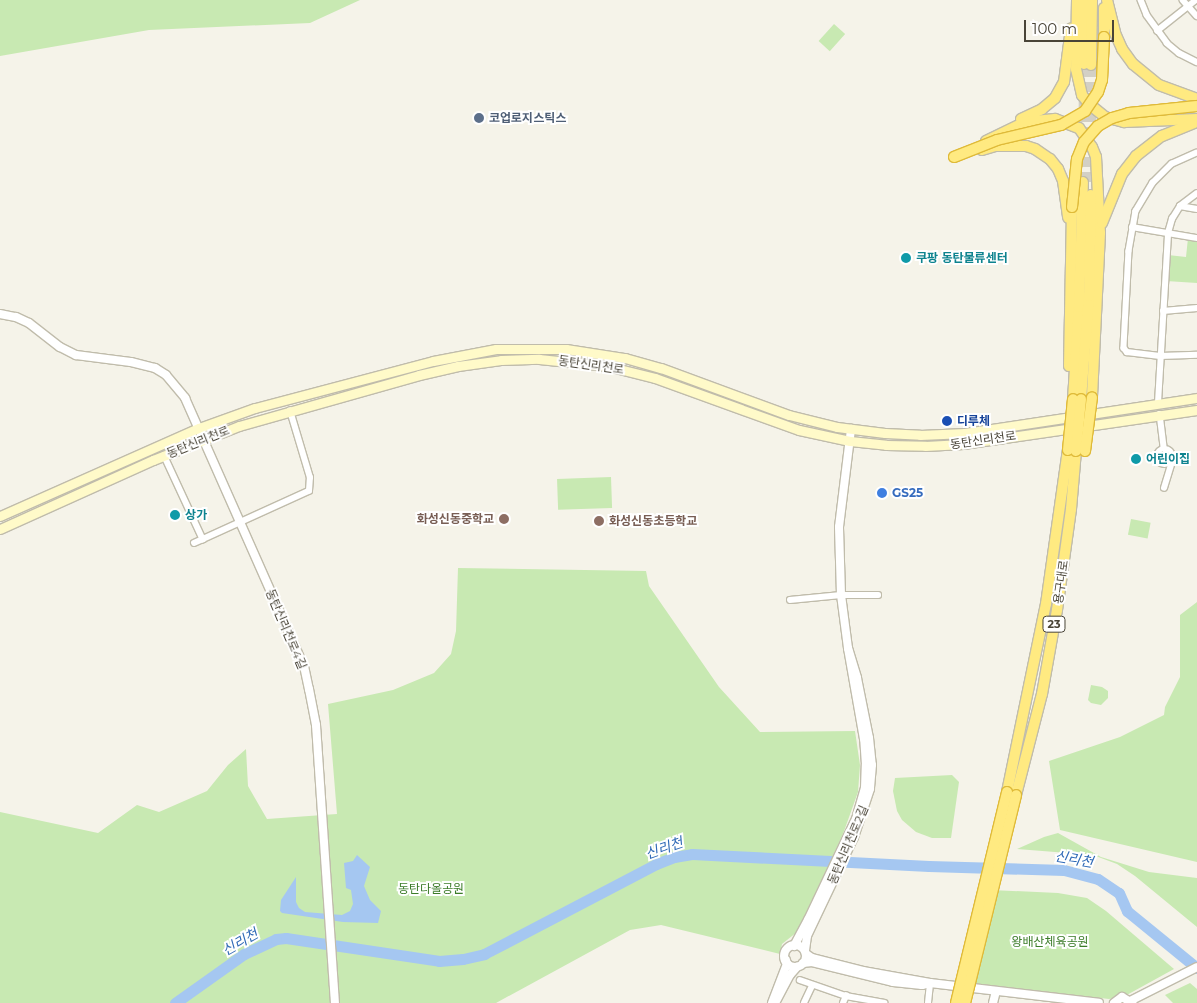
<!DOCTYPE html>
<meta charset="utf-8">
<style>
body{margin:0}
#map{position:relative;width:1197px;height:1003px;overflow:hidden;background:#f5f3e9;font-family:Montserrat,"Noto Sans KR",sans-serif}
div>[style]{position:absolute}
.green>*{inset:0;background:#c8e9b2;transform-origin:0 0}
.water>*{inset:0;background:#a5c7f1}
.river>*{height:11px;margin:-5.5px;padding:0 5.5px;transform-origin:5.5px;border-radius:5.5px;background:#a5c7f1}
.trunk-tunnel>*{height:10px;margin-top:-5px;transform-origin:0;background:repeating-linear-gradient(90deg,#d3d0c5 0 10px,transparent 0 15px)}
.roads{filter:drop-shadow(1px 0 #c0bcab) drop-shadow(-1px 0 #c0bcab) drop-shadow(0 1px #c0bcab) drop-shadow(0 -1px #c0bcab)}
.minor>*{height:5.5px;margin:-2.75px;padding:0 2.75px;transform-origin:2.75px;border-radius:2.75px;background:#fff}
.minor>.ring{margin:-2.75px;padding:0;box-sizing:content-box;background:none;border:5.5px solid #fff;border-radius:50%}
.tertiary>*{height:8px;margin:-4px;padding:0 4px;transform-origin:4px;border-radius:4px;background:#fff}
.tertiary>.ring{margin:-4px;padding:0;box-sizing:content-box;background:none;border:8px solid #fff;border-radius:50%}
.secondary>*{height:9px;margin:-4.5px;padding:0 4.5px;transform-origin:4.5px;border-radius:4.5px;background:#fffac9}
.trunk>*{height:10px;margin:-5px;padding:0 5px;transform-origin:5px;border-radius:5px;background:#ffea81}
.bridges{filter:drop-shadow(1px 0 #dfba39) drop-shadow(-1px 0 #dfba39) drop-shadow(0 1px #dfba39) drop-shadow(0 -1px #dfba39)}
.trunk-bridge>*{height:10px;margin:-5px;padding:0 5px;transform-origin:5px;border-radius:5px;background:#ffea81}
.dots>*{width:14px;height:14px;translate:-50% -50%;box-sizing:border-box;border:2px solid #fff;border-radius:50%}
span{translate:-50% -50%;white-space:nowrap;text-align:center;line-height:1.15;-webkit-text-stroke:4px #fff;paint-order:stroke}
.shield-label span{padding:1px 4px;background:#fff;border:1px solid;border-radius:4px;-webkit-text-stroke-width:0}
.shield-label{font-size:11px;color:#494437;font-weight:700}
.service-label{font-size:12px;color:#4e5e75;font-weight:700}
.left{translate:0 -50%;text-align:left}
.culture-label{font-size:12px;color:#0d838f;font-weight:700}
.street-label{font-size:12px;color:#494437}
.transit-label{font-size:12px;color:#164399;font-weight:700}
.shop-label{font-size:12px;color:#366cbe;font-weight:700}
.education-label{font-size:12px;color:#785e54;font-weight:700}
.right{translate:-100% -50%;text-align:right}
.park-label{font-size:12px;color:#3c7c29}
.water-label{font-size:14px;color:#2e69b6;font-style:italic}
.scale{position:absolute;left:1024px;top:20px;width:90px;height:22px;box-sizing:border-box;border:2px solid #494437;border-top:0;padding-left:6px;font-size:15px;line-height:18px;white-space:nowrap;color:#494437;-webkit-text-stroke:4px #fff;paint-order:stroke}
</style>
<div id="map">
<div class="green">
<i style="clip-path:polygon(0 0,360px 0,310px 23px,149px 30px,0 56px)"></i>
<i style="left:834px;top:24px;width:15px;height:23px;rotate:42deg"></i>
<i style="clip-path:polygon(1188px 238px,1197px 240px,1197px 283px,1166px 281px,1168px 255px,1186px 257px)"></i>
<i style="left:611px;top:477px;width:31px;height:54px;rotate:88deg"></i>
<i style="left:1131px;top:519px;width:20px;height:16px;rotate:11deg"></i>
<i style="clip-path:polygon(458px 568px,646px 571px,649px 586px,719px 687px,760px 732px,855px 731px,860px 765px,858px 792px,843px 834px,797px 932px,782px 944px,780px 954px,661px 925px,630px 930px,496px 1003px,0 1003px,0 812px,98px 833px,137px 805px,159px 812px,207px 791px,228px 765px,246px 749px,248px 786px,267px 819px,337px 814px,328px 704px,393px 690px,434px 673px,451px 654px,456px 631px)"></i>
<i style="clip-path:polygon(1197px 602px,1197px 862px,1060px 830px,1049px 761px,1120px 737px,1164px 715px,1165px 707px,1180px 677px,1180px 615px)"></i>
<i style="clip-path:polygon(1091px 685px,1102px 687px,1108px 691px,1108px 698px,1101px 705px,1091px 703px,1088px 700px)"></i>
<i style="clip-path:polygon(952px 775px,959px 782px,951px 838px,932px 838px,916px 832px,902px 820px,897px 811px,893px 791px,895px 778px)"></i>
<i style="clip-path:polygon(1058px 833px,1101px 857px,1149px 872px,1197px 878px,1197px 927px,1135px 876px,1117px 864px,1093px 855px,1017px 849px,1044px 837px)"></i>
<i style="clip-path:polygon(991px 890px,1058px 893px,1087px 898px,1106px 911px,1174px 969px,1125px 996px,1109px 999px,972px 983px)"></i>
<i style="clip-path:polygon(1190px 983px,1197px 989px,1197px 1003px,1173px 1003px,1165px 995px)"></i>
</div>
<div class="water">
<i style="clip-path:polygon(357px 855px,370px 867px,364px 886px,370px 900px,381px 911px,378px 923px,343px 922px,282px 913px,280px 911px,281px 900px,296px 877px,296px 902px,299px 908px,305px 912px,342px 915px,350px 911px,353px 904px,351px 890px,346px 888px,344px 863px,353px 861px)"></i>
</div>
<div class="river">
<i style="left:175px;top:1003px;width:85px;rotate:-35.4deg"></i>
<i style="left:244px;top:954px;width:35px;rotate:-25deg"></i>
<i style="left:276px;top:939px;width:10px;rotate:-6deg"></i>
<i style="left:286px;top:938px;width:155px;rotate:8.5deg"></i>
<i style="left:439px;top:961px;width:24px;rotate:-5deg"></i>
<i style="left:463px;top:959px;width:22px;rotate:-13deg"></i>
<i style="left:484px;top:954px;width:194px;rotate:-27.6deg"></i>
<i style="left:656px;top:864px;width:19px;rotate:-21deg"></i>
<i style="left:674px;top:857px;width:18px;rotate:-9deg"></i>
<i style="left:692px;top:854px;width:237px;rotate:2.9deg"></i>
<i style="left:929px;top:866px;width:135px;rotate:1.7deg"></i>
<i style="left:1064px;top:870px;width:35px;rotate:15deg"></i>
<i style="left:1098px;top:879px;width:25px;rotate:34deg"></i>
<i style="left:1119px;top:893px;width:20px;rotate:66deg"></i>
<i style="left:1127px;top:911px;width:90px;rotate:39.2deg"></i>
</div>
<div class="trunk-tunnel">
<i style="left:1083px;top:182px;width:118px;rotate:-89.5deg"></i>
<i style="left:1091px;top:182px;width:117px;rotate:-90deg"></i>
</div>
<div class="roads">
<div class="minor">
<i style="left:1141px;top:0;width:16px;rotate:68deg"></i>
<i style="left:1147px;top:15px;width:34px;rotate:54deg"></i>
<i style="left:1167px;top:43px;width:16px;rotate:40deg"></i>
<i style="left:1179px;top:53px;width:20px;rotate:27deg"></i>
<i style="left:1183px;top:0;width:21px;rotate:49deg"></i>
<i style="left:1157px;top:31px;width:50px;rotate:-38.5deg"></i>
<i style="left:1197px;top:153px;width:27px;rotate:156deg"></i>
<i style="left:1172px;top:164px;width:27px;rotate:135deg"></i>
<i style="left:1153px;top:183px;width:33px;rotate:121deg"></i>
<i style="left:1136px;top:211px;width:41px;rotate:99.9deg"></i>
<i style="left:1129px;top:251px;width:97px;rotate:93deg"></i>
<i style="left:1124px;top:348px;width:5px;rotate:53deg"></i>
<i style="left:1127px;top:352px;width:33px;rotate:7deg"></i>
<i style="left:1160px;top:356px;width:37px;rotate:-2deg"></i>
<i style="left:1180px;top:206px;width:17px;rotate:10deg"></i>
<i style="left:1132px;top:227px;width:66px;rotate:9.6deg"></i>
<i style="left:1163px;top:311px;width:34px;rotate:-5deg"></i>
<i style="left:1158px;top:403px;width:170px;rotate:-86.6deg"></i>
<i style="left:1168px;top:233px;width:15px;rotate:-74deg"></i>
<i style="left:1172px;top:219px;width:15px;rotate:-58deg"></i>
<i style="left:1180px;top:206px;width:21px;rotate:-37deg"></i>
<i style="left:1160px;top:414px;width:34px;rotate:83deg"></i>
<i class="ring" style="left:1157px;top:449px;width:10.5px;height:10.5px"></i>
<i style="left:164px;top:455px;width:93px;rotate:65.1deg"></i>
<i style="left:203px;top:539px;width:116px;rotate:-24.4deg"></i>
<i style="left:309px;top:491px;width:13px;rotate:-86deg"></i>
<i style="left:310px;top:478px;width:70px;rotate:-106.6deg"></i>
<i style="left:1164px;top:488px;width:27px;rotate:-73deg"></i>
<i style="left:194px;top:543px;width:10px;rotate:-24deg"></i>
<i style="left:790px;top:600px;width:51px;rotate:-5.6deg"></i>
<i style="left:841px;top:595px;width:37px"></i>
<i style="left:800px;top:980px;width:49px;rotate:19.2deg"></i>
<i style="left:846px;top:996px;width:39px;rotate:10deg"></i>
<i style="left:804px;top:1003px;width:19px;rotate:-65deg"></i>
<i style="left:843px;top:1003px;width:8px;rotate:-67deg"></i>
<i style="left:928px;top:1003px;width:20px;rotate:-84deg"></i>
</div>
<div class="tertiary">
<i style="left:0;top:314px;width:16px;rotate:11deg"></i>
<i style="left:16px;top:317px;width:14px;rotate:25deg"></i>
<i style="left:29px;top:323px;width:39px;rotate:38deg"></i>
<i style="left:60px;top:347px;width:18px;rotate:27deg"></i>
<i style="left:76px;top:355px;width:55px;rotate:7.3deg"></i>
<i style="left:131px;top:362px;width:25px;rotate:14deg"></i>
<i style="left:155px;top:368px;width:13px;rotate:32deg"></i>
<i style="left:166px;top:375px;width:30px;rotate:50deg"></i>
<i style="left:185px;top:398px;width:293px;rotate:66.1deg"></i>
<i style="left:304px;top:666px;width:24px;rotate:78deg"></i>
<i style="left:309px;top:689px;width:37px;rotate:79deg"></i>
<i style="left:316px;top:725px;width:279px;rotate:86.1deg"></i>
<i style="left:848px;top:648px;width:53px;rotate:-97.5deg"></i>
<i style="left:841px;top:595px;width:68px;rotate:-91.7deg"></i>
<i style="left:839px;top:527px;width:99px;rotate:-83deg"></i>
<i class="ring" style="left:784px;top:945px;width:14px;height:14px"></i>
<i style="left:794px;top:946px;width:30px;rotate:-62deg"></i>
<i style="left:808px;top:920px;width:112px;rotate:-64.6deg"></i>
<i style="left:856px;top:819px;width:32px;rotate:-74deg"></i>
<i style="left:865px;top:788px;width:23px;rotate:-88deg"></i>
<i style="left:866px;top:765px;width:26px;rotate:-94deg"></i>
<i style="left:864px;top:739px;width:92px;rotate:-100deg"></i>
<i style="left:848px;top:648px;width:31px;rotate:73deg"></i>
<i style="left:857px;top:678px;width:61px;rotate:78.7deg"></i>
<i style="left:869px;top:738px;width:27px;rotate:84deg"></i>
<i style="left:872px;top:765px;width:24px;rotate:95deg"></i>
<i style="left:870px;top:789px;width:51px;rotate:108.4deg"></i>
<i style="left:854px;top:837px;width:110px;rotate:115.4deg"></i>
<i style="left:807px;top:936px;width:15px;rotate:98deg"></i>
<i style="left:803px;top:963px;width:9px;rotate:-6deg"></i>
<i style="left:812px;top:962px;width:83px;rotate:13.9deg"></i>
<i style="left:893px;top:982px;width:29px;rotate:6deg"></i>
<i style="left:922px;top:985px;width:8px;rotate:-14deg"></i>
<i style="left:930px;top:983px;width:68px;rotate:-169.8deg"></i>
<i style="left:863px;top:971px;width:53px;rotate:-165.7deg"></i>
<i style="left:812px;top:958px;width:7px;rotate:-146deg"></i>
<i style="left:930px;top:983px;width:170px;rotate:6.7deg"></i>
<i style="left:1130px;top:1001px;width:75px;rotate:-26.9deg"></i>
<i style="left:772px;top:1003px;width:42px;rotate:-69deg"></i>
<i style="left:787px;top:964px;width:4px;rotate:-104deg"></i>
<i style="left:775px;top:1003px;width:32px;rotate:-62deg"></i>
<i style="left:790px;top:975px;width:11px;rotate:-49deg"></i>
<i style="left:993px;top:1003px;width:12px;rotate:-76deg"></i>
<i style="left:1114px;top:1003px;width:10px;rotate:-37deg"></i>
<i style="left:1122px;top:997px;width:12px;rotate:31deg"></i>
</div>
<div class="secondary">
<i style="left:0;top:516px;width:218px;rotate:-23.9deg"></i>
<i style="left:199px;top:428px;width:59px;rotate:-19.7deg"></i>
<i style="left:255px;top:408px;width:184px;rotate:-14.8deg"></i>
<i style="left:433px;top:361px;width:64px;rotate:-10.8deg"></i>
<i style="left:496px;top:349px;width:70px"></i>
<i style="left:566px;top:349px;width:60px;rotate:8.7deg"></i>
<i style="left:625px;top:358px;width:37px;rotate:16deg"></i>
<i style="left:661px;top:368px;width:136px;rotate:20.2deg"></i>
<i style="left:789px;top:415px;width:49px;rotate:14deg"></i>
<i style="left:837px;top:427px;width:48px;rotate:7.1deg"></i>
<i style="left:885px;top:433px;width:35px;rotate:3deg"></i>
<i style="left:920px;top:435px;width:45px;rotate:-2.5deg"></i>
<i style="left:965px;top:433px;width:235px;rotate:-8.6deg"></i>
<i style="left:0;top:529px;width:168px;rotate:-24.3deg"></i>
<i style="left:153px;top:460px;width:92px;rotate:-21.6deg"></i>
<i style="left:239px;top:426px;width:187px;rotate:-15.8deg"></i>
<i style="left:419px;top:375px;width:40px;rotate:-13deg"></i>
<i style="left:458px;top:366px;width:43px;rotate:-7.9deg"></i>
<i style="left:501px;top:360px;width:38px;rotate:-2deg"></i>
<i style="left:539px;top:359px;width:68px;rotate:5.9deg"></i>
<i style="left:607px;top:366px;width:49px;rotate:14deg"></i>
<i style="left:655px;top:378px;width:153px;rotate:19.9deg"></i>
<i style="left:799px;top:430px;width:52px;rotate:12.2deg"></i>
<i style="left:850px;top:441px;width:36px;rotate:6deg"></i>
<i style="left:886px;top:445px;width:39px;rotate:1deg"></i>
<i style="left:925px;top:446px;width:38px;rotate:-3deg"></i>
<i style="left:963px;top:444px;width:236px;rotate:-8.3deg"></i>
</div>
<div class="trunk">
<i style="left:1077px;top:0;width:69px;rotate:90.8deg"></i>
<i style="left:1076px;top:69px;width:27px;rotate:77deg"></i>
<i style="left:1082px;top:95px;width:11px;rotate:52deg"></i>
<i style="left:1089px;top:104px;width:21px;rotate:39deg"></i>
<i style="left:1105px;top:117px;width:20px;rotate:15deg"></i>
<i style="left:1124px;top:122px;width:73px;rotate:-2.4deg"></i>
<i style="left:1107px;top:0;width:34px;rotate:76deg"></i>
<i style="left:1115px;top:33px;width:17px;rotate:66deg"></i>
<i style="left:1122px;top:49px;width:19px;rotate:54deg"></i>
<i style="left:1133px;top:64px;width:33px;rotate:39deg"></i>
<i style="left:1159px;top:85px;width:40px;rotate:20.2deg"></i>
<i style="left:1104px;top:37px;width:29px;rotate:-90deg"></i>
<i style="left:1084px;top:64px;width:64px;rotate:-89.1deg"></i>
<i style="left:1091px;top:65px;width:65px;rotate:-89.1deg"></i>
<i style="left:1021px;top:119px;width:23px;rotate:-25deg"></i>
<i style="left:1042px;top:109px;width:17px;rotate:-40deg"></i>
<i style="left:1055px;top:98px;width:18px;rotate:-61deg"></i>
<i style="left:1064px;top:82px;width:54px;rotate:-82.6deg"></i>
<i style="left:986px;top:141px;width:43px;rotate:-26deg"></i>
<i style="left:1025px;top:122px;width:30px;rotate:-6deg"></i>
<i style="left:1055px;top:119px;width:26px;rotate:21deg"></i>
<i style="left:1079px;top:128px;width:23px;rotate:56deg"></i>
<i style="left:1092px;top:147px;width:11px;rotate:68deg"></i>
<i style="left:1096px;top:157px;width:76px;rotate:87deg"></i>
<i style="left:1100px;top:233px;width:164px;rotate:92.8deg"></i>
<i style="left:982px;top:150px;width:14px;rotate:-17deg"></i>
<i style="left:995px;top:146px;width:31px"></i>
<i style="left:1026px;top:146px;width:9px;rotate:18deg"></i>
<i style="left:1035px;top:149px;width:18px;rotate:34deg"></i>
<i style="left:1050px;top:159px;width:13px;rotate:51deg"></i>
<i style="left:1058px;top:169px;width:13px;rotate:67deg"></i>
<i style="left:1063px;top:181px;width:37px;rotate:82deg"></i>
<i style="left:1102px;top:223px;width:53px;rotate:-67.8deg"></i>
<i style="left:1122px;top:174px;width:23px;rotate:-52deg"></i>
<i style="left:1136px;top:156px;width:33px;rotate:-38deg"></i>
<i style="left:1162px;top:136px;width:35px;rotate:-22deg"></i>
<i style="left:1069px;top:366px;width:159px;rotate:-88.9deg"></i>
<i style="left:1073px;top:399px;width:92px;rotate:-86.3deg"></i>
<i style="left:1079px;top:307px;width:125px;rotate:-88.2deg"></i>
<i style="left:1081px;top:399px;width:103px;rotate:-85.6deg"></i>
<i style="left:1089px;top:296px;width:101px;rotate:-88.9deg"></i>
<i style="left:1007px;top:792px;width:192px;rotate:-78.3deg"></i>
<i style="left:1046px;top:604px;width:156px;rotate:-81.9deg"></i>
<i style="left:1016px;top:795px;width:104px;rotate:-75.6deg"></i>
<i style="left:1042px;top:694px;width:85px;rotate:-79.9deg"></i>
<i style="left:1057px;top:610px;width:102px;rotate:-82.1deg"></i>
<i style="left:1071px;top:509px;width:58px;rotate:-85.1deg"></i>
</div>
</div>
<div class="bridges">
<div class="trunk-bridge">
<i style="left:954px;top:157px;width:46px;rotate:-21.6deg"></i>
<i style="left:997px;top:140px;width:66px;rotate:-13.2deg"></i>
<i style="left:1061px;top:125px;width:28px;rotate:-30deg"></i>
<i style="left:1085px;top:111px;width:23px;rotate:-56deg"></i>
<i style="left:1098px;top:92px;width:13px;rotate:-72deg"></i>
<i style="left:1102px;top:80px;width:43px;rotate:-87.3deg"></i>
<i style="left:1072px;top:207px;width:48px;rotate:-84.1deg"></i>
<i style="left:1077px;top:159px;width:18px;rotate:-68deg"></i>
<i style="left:1084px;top:142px;width:21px;rotate:-49deg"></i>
<i style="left:1098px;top:126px;width:16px;rotate:-30deg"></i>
<i style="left:1112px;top:118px;width:18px;rotate:-16deg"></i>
<i style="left:1129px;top:113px;width:68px;rotate:-5.9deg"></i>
<i style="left:1068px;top:450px;width:51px;rotate:-84.4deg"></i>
<i style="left:1076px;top:451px;width:52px;rotate:-84.5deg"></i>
<i style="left:1085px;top:451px;width:54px;rotate:-82.6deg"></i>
<i style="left:956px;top:1003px;width:217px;rotate:-76.4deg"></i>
<i style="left:965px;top:1003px;width:214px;rotate:-76.2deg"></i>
</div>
</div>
<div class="dots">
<i style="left:479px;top:118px;background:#5c6f8a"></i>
<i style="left:906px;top:258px;background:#0f9aa8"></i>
<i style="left:947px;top:421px;background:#1a4fb4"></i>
<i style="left:1136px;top:459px;background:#0f9aa8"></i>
<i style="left:882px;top:493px;background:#3f7fe0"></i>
<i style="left:175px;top:515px;background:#0f9aa8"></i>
<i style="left:504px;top:519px;background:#8d6e63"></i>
<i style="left:599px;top:521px;background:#8d6e63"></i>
</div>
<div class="shield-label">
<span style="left:1054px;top:624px">23</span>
</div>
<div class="service-label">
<span class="left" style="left:489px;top:118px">코업로지스틱스</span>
</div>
<div class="culture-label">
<span class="left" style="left:916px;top:258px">쿠팡 동탄물류센터</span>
<span class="left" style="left:1146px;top:459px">어린이집</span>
<span class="left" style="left:185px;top:515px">상가</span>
</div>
<div class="street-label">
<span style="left:591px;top:365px;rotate:8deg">동탄신리천로</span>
<span style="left:983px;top:440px;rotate:-8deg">동탄신리천로</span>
<span style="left:198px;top:442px;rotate:-22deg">동탄신리천로</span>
<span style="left:1061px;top:582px;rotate:-82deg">용구대로</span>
<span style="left:286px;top:629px;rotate:67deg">동탄신리천로4길</span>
<span style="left:848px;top:845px;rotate:-67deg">동탄신리천로2길</span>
</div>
<div class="transit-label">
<span class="left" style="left:957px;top:421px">디루체</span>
</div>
<div class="shop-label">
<span class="left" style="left:892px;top:493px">GS25</span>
</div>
<div class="education-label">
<span class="right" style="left:494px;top:519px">화성신동중학교</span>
<span class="left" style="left:609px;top:521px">화성신동초등학교</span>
</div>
<div class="park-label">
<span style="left:431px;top:889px">동탄다올공원</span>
<span style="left:1050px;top:942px">왕배산체육공원</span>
</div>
<div class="water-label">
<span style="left:664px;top:848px;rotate:-19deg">신리천</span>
<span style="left:1074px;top:859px;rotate:10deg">신리천</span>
<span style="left:240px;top:942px;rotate:-30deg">신리천</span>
</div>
<div class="scale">100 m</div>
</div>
